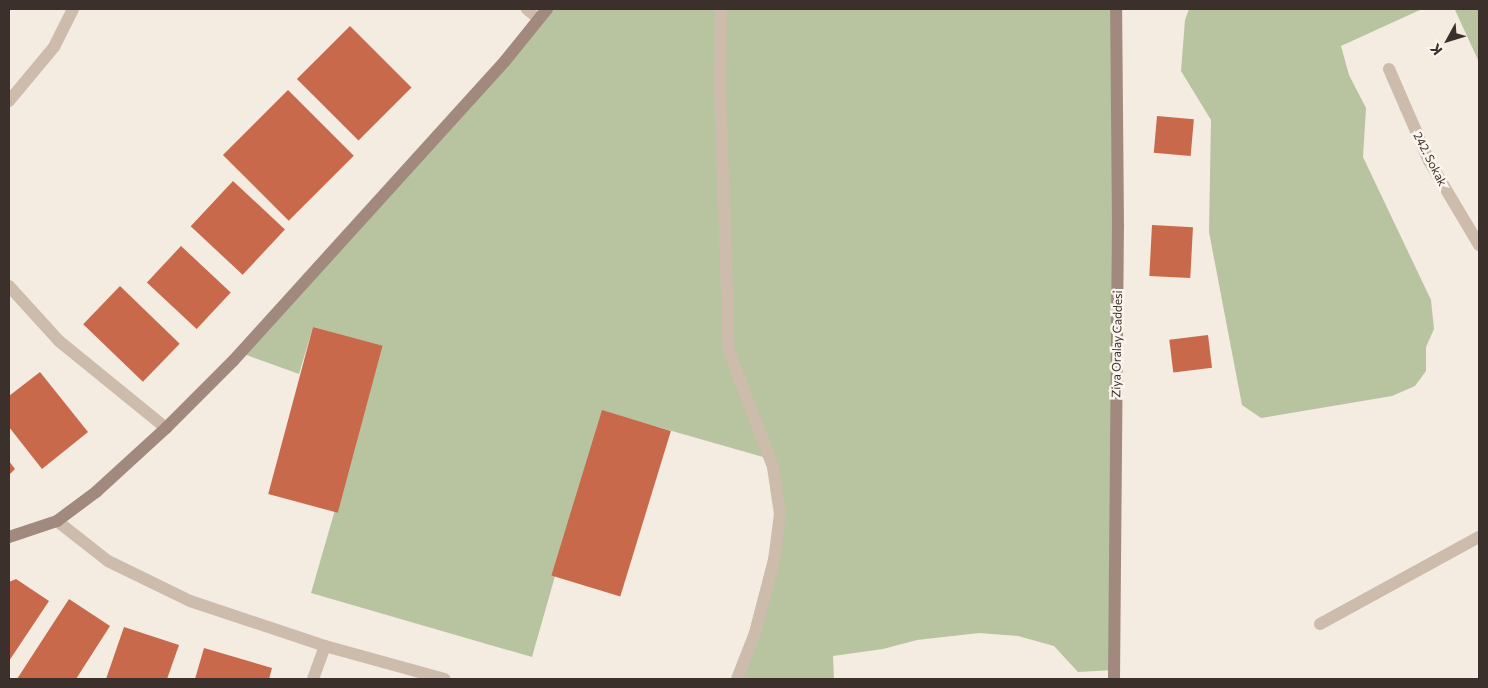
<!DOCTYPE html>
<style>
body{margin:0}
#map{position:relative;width:1488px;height:688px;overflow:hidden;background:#f4ebe1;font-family:Commissioner,sans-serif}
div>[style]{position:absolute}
.green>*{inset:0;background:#b8c4a0}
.building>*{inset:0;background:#c8694b;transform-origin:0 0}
.service>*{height:11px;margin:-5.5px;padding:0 5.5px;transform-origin:5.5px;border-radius:5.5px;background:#cdbbac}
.pedestrian>*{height:12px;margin:-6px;padding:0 6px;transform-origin:6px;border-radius:6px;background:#cdbbac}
.minor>*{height:12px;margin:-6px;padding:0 6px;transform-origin:6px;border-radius:6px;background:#cdbbac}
.secondary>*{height:12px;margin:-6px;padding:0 6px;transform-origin:6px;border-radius:6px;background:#a18a7d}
span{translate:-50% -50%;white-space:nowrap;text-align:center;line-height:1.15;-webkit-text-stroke:5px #fbf5ee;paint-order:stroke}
.street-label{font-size:12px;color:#3b302b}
.frame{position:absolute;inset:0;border:10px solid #3b302b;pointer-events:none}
.north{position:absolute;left:1423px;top:15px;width:50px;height:50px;-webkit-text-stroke:4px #fbf5ee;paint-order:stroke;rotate:231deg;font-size:14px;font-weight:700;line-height:20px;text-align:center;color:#3b302b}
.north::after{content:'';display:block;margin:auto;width:18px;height:22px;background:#3b302b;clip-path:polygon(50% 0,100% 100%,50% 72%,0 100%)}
</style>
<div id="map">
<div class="green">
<i style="clip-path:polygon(547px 9px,1116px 9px,1115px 670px,1078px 672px,1054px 646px,1018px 636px,979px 633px,917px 640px,883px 649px,833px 656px,834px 679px,737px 679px,780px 514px,770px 459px,602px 411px,532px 657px,311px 593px,382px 347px,313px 327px,299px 374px,241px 353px)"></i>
<i style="clip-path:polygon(1189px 9px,1479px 9px,1479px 62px,1455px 10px,1422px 9px,1341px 46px,1349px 75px,1366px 108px,1363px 157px,1431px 300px,1434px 329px,1426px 347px,1426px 371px,1415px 386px,1392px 396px,1261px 418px,1242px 405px,1209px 232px,1211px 120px,1181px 71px,1185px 20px)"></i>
</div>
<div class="building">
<i style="left:350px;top:26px;width:87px;height:75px;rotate:45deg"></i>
<i style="left:288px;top:90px;width:93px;height:92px;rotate:45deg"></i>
<i style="left:1157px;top:116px;width:37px;height:37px;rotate:5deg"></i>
<i style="left:233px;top:181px;width:71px;height:62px;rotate:43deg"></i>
<i style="left:1152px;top:225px;width:41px;height:51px;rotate:3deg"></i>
<i style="left:181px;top:246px;width:68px;height:50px;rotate:43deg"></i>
<i style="left:120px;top:286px;width:83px;height:53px;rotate:44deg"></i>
<i style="left:313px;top:327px;width:72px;height:173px;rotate:15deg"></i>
<i style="left:1208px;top:335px;width:33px;height:39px;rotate:83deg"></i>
<i style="clip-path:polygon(40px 372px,88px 432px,42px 469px,9px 427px,9px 396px)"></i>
<i style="left:602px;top:410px;width:72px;height:173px;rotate:17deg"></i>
<i style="clip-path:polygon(9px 461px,15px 469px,9px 475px)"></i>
<i style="clip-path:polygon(16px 579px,49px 601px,9px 661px,9px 582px)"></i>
<i style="clip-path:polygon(69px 599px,110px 626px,76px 679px,17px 679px)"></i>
<i style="clip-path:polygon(124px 627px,179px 645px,167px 679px,106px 679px)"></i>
<i style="clip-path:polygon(204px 648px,272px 668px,269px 679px,195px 679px)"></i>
</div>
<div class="service">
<i style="left:526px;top:9px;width:16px;rotate:38deg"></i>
</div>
<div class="pedestrian">
<i style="left:721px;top:9px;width:77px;rotate:90.7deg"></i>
<i style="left:720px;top:86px;width:265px;rotate:88.1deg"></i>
<i style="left:729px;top:351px;width:124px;rotate:69.2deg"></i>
<i style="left:773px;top:467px;width:48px;rotate:81.5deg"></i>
<i style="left:780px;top:514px;width:46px;rotate:97.4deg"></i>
<i style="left:774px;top:560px;width:75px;rotate:104.6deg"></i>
<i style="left:755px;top:633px;width:49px;rotate:111.4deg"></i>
</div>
<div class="minor">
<i style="left:1389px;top:69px;width:100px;rotate:66.5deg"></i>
<i style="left:1429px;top:161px;width:98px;rotate:59.2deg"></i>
<i style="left:9px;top:101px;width:70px;rotate:-50.2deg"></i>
<i style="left:54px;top:47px;width:42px;rotate:-63.4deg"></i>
<i style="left:9px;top:286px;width:74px;rotate:47.7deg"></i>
<i style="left:59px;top:341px;width:138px;rotate:39.1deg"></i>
<i style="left:57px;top:521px;width:65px;rotate:38.1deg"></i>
<i style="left:108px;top:561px;width:91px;rotate:26deg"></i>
<i style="left:190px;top:601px;width:142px;rotate:18.4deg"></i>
<i style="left:325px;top:646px;width:124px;rotate:15.4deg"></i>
<i style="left:1320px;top:624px;width:181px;rotate:-28.7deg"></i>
<i style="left:313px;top:679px;width:35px;rotate:-70deg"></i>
</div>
<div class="secondary">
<i style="left:9px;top:537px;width:51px;rotate:-18.4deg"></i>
<i style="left:57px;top:521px;width:49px;rotate:-36.6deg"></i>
<i style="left:96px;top:492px;width:95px;rotate:-42.4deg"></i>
<i style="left:166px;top:428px;width:95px;rotate:-45deg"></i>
<i style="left:233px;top:361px;width:405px;rotate:-47.8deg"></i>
<i style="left:505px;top:61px;width:67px;rotate:-51.1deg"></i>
<i style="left:1114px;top:679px;width:453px;rotate:-89.5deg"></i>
<i style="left:1118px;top:226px;width:217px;rotate:-90.5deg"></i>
</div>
<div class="street-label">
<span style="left:1430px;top:159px;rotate:63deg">242. Sokak</span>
<span style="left:1117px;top:344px;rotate:-89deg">Ziya Oralay Caddesi</span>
</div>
<div class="frame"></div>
<div class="north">K</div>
</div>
